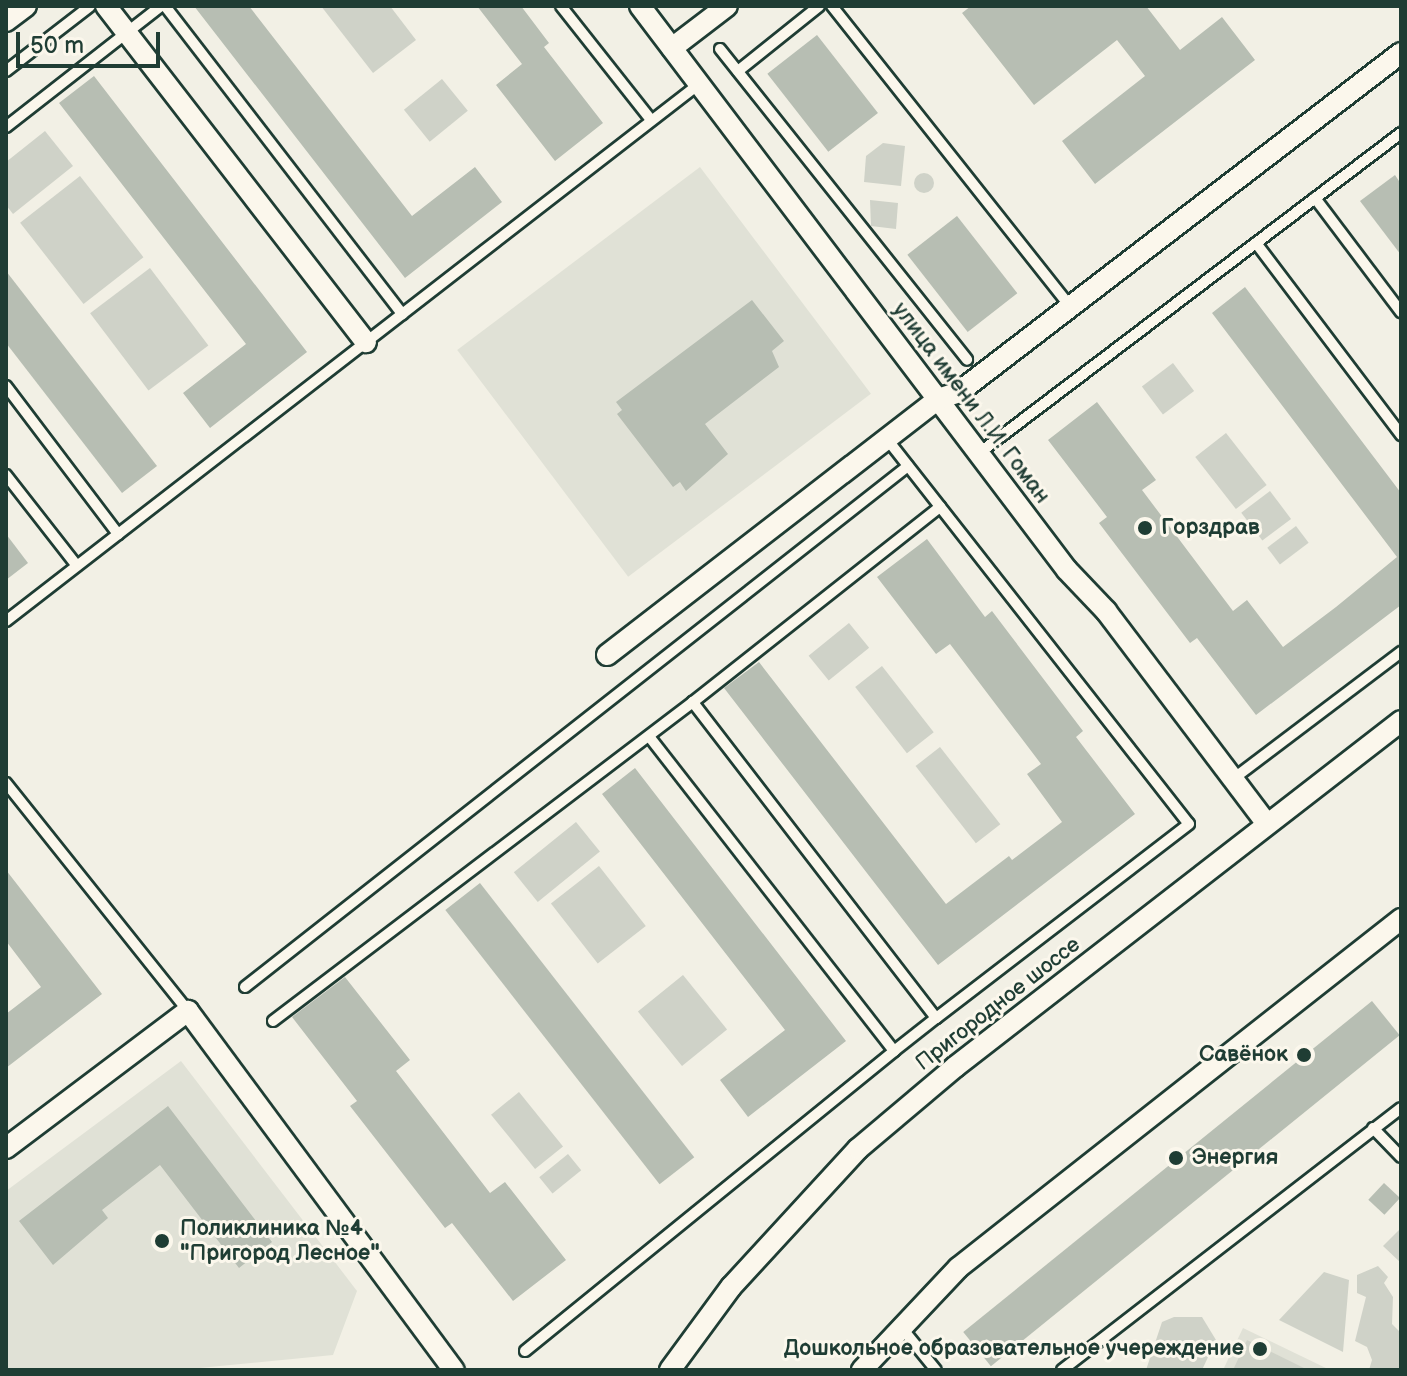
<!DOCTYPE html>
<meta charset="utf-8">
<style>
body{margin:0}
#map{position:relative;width:1407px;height:1376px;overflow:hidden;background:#f2f0e5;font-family:"Balsamiq Sans",sans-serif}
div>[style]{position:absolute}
.built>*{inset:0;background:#e0e1d6;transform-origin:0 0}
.green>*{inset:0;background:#cfd2c8;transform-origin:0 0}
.round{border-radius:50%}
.building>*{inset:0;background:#b7beb3;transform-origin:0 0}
.roads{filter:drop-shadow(2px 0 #1f3d34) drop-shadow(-2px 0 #1f3d34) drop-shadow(0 2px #1f3d34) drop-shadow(0 -2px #1f3d34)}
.lane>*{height:10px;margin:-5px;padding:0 5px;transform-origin:5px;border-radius:5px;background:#fbf7ec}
.street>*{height:20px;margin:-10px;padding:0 10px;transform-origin:10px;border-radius:10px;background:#fbf7ec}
.dots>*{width:22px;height:22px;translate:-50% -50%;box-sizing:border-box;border:4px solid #fbf7ec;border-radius:50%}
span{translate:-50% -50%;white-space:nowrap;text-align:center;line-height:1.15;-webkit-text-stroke:6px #fbf7ec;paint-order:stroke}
.street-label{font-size:22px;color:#1f3d34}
.poi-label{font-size:22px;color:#1f3d34;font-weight:700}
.left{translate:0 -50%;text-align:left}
.right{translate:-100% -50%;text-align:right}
.frame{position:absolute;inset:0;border:8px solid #1f3d34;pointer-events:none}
.scale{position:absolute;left:16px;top:32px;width:144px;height:36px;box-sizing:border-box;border:4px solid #1f3d34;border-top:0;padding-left:10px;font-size:24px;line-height:28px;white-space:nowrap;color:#1f3d34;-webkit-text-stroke:6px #fbf7ec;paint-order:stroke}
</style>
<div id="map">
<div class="built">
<i style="left:700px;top:167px;width:284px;height:304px;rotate:53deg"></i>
<i style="clip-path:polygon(181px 1061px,357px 1291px,333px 1355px,179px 1370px,6px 1370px,6px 1191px)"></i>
<i style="clip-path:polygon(1243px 1328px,1330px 1370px,1223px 1370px)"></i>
</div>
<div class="green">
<i style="clip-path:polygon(321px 6px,390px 6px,416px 40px,373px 73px)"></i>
<i style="left:442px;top:79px;width:41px;height:49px;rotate:51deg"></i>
<i style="clip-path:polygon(45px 131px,73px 166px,13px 214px,6px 205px,6px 162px)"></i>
<i style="clip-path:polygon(883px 143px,905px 146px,901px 186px,864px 182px,866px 156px)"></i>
<i class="round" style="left:914px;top:173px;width:20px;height:20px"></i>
<i style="left:80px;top:176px;width:103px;height:76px;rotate:52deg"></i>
<i style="clip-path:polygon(870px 200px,898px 203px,896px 229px,871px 226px)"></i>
<i style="left:150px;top:268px;width:97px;height:75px;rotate:53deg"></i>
<i style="left:1173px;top:363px;width:35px;height:39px;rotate:53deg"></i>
<i style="left:1226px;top:433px;width:66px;height:39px;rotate:52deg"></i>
<i style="left:1270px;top:491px;width:35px;height:36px;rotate:53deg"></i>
<i style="left:1296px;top:526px;width:21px;height:36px;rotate:53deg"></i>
<i style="left:849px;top:623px;width:32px;height:52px;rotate:51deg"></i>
<i style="left:882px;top:666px;width:84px;height:34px;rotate:52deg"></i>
<i style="left:940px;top:747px;width:98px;height:31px;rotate:52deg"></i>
<i style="left:576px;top:822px;width:38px;height:80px;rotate:51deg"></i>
<i style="left:599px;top:866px;width:76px;height:61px;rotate:52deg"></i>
<i style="left:683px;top:975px;width:70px;height:58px;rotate:51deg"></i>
<i style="left:519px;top:1092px;width:70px;height:36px;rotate:51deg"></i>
<i style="left:568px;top:1154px;width:21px;height:37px;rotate:51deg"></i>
<i style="clip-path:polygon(1401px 1228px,1401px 1263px,1383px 1246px)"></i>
<i style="clip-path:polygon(1378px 1266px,1388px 1277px,1384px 1283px,1393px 1297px,1392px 1324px,1401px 1333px,1401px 1370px,1369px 1370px,1372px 1360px,1367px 1347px,1355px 1341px,1366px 1297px,1357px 1293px,1357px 1275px)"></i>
<i style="clip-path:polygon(1324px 1272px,1349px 1280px,1343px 1352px,1279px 1320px)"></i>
<i style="clip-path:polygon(1174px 1317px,1202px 1317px,1216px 1340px,1202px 1370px,1146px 1370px,1162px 1322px)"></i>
<i style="clip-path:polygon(1247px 1340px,1308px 1370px,1233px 1370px)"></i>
</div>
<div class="building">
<i style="clip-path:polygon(194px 6px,249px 6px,412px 216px,475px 167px,502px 202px,405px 278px)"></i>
<i style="clip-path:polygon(477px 6px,521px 6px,549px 43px,544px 47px,603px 123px,555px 161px,496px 85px,522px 64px)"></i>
<i style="clip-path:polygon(971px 6px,1146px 6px,1180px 50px,1222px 17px,1255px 60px,1095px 184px,1062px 141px,1145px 76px,1117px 40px,1034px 105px,962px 13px)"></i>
<i style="left:817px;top:35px;width:99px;height:63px;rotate:52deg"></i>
<i style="clip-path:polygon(94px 76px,307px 352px,210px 428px,183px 393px,246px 344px,59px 103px)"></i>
<i style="clip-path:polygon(1395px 175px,1401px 184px,1401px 255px,1360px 201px)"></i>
<i style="left:957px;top:216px;width:98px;height:63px;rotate:52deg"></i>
<i style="clip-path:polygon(6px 271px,157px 466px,122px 493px,6px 343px)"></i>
<i style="clip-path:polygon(1245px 287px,1401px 493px,1401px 605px,1256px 715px,1197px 638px,1190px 643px,1099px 523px,1107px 517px,1048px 440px,1097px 402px,1156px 480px,1142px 490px,1233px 611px,1247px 600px,1283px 647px,1336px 607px,1397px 557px,1212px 313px)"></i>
<i style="clip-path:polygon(752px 300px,784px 341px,772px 351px,779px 367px,705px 424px,728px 454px,686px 491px,680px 482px,673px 487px,617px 414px,622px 410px,616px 402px)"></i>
<i style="clip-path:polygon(6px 534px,28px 563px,6px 580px)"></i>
<i style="clip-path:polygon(927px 539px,985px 617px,992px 611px,1083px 731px,1076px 737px,1135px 814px,938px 965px,724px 688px,759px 662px,946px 904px,1009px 856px,1012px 860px,1062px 822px,1027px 774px,1041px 764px,950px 644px,936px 654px,877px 577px)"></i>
<i style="clip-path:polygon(635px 768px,846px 1041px,748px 1117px,720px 1080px,785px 1030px,602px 794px)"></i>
<i style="clip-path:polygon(6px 870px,102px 994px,6px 1068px,6px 1014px,41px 987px,6px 941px)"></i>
<i style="left:480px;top:883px;width:348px;height:44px;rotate:52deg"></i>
<i style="clip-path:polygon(345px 977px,410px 1060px,396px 1071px,490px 1193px,505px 1182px,566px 1260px,513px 1301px,452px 1223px,445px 1228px,350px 1106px,357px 1101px,292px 1017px)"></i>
<i style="left:1372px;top:1001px;width:44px;height:526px;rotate:51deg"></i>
<i style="clip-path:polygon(168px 1106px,272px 1242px,239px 1268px,160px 1165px,102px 1210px,108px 1218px,53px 1265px,19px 1221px)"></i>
<i style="left:1384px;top:1183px;width:22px;height:23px;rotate:43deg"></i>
</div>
<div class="roads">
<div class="lane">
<i style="left:165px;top:6px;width:389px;rotate:52.4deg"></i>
<i style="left:561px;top:6px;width:145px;rotate:51.7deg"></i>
<i style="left:832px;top:6px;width:383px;rotate:51.6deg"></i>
<i style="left:720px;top:49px;width:397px;rotate:51.5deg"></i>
<i style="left:6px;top:71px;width:106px;rotate:-37.7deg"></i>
<i style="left:738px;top:71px;width:104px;rotate:-38.7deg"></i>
<i style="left:6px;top:127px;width:197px;rotate:-38deg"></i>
<i style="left:1315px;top:198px;width:143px;rotate:53deg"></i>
<i style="left:1256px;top:243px;width:241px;rotate:52.9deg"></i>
<i style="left:6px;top:386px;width:186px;rotate:52.9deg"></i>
<i style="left:887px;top:439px;width:489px;rotate:51.9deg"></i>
<i style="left:1189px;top:824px;width:319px;rotate:142.5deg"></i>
<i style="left:936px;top:1018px;width:399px;rotate:-127.6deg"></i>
<i style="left:693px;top:702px;width:315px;rotate:-38.3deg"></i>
<i style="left:979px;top:453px;width:530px;rotate:-37.17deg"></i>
<i style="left:6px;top:475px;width:115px;rotate:52deg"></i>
<i style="left:6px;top:621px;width:877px;rotate:-37.77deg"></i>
<i style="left:1233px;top:779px;width:211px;rotate:-37.1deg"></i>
<i style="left:6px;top:783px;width:292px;rotate:51.4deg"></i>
<i style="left:245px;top:987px;width:843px;rotate:-38.16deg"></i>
<i style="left:273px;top:1021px;width:527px;rotate:-37.22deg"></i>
<i style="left:894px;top:1051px;width:53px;rotate:-38.2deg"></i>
<i style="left:1373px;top:1128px;width:40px;rotate:46deg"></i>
<i style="left:901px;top:1327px;width:55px;rotate:50.9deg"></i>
<i style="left:525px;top:1351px;width:476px;rotate:-39.1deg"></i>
<i style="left:894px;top:1051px;width:399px;rotate:-127.9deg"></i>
<i style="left:1062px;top:1370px;width:428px;rotate:-37.7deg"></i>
</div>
<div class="street">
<i style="left:106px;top:6px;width:425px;rotate:52.3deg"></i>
<i style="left:640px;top:6px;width:707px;rotate:52.87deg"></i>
<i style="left:1067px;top:570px;width:57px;rotate:46.4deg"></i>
<i style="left:1106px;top:611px;width:267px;rotate:52.9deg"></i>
<i style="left:6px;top:21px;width:25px;rotate:-37deg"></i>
<i style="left:672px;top:48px;width:69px;rotate:-37.4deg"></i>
<i style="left:607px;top:655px;width:418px;rotate:-37.7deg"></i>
<i style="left:938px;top:399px;width:22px;rotate:-18deg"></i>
<i style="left:959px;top:392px;width:557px;rotate:-37.49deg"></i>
<i style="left:6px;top:1148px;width:228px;rotate:-37deg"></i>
<i style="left:188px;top:1011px;width:447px;rotate:53.5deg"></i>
<i style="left:670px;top:1370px;width:103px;rotate:-53.7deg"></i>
<i style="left:731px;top:1287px;width:188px;rotate:-47.4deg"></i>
<i style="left:858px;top:1149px;width:127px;rotate:-40.2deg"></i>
<i style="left:955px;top:1067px;width:564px;rotate:-37.8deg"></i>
<i style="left:862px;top:1370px;width:140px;rotate:-46.7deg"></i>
<i style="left:958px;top:1268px;width:564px;rotate:-38.23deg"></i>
</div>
</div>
<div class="dots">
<i style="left:1145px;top:528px;background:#1f3d34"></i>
<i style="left:1304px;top:1055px;background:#1f3d34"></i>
<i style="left:1176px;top:1158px;background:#1f3d34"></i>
<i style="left:162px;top:1241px;background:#1f3d34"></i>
<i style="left:1260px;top:1349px;background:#1f3d34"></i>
</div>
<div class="street-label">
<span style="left:971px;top:403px;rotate:53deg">улица имени Л.И. Гоман</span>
<span style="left:998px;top:1004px;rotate:-38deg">Пригородное шоссе</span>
</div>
<div class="poi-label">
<span class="left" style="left:1161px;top:528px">Горздрав</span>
<span class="right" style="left:1288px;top:1055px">Савёнок</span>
<span class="left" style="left:1192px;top:1158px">Энергия</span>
<span class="left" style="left:180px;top:1241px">Поликлиника №4<br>"Пригород Лесное"</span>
<span class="right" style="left:1244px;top:1349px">Дошкольное образовательное учереждение</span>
</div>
<div class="frame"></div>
<div class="scale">50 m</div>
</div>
